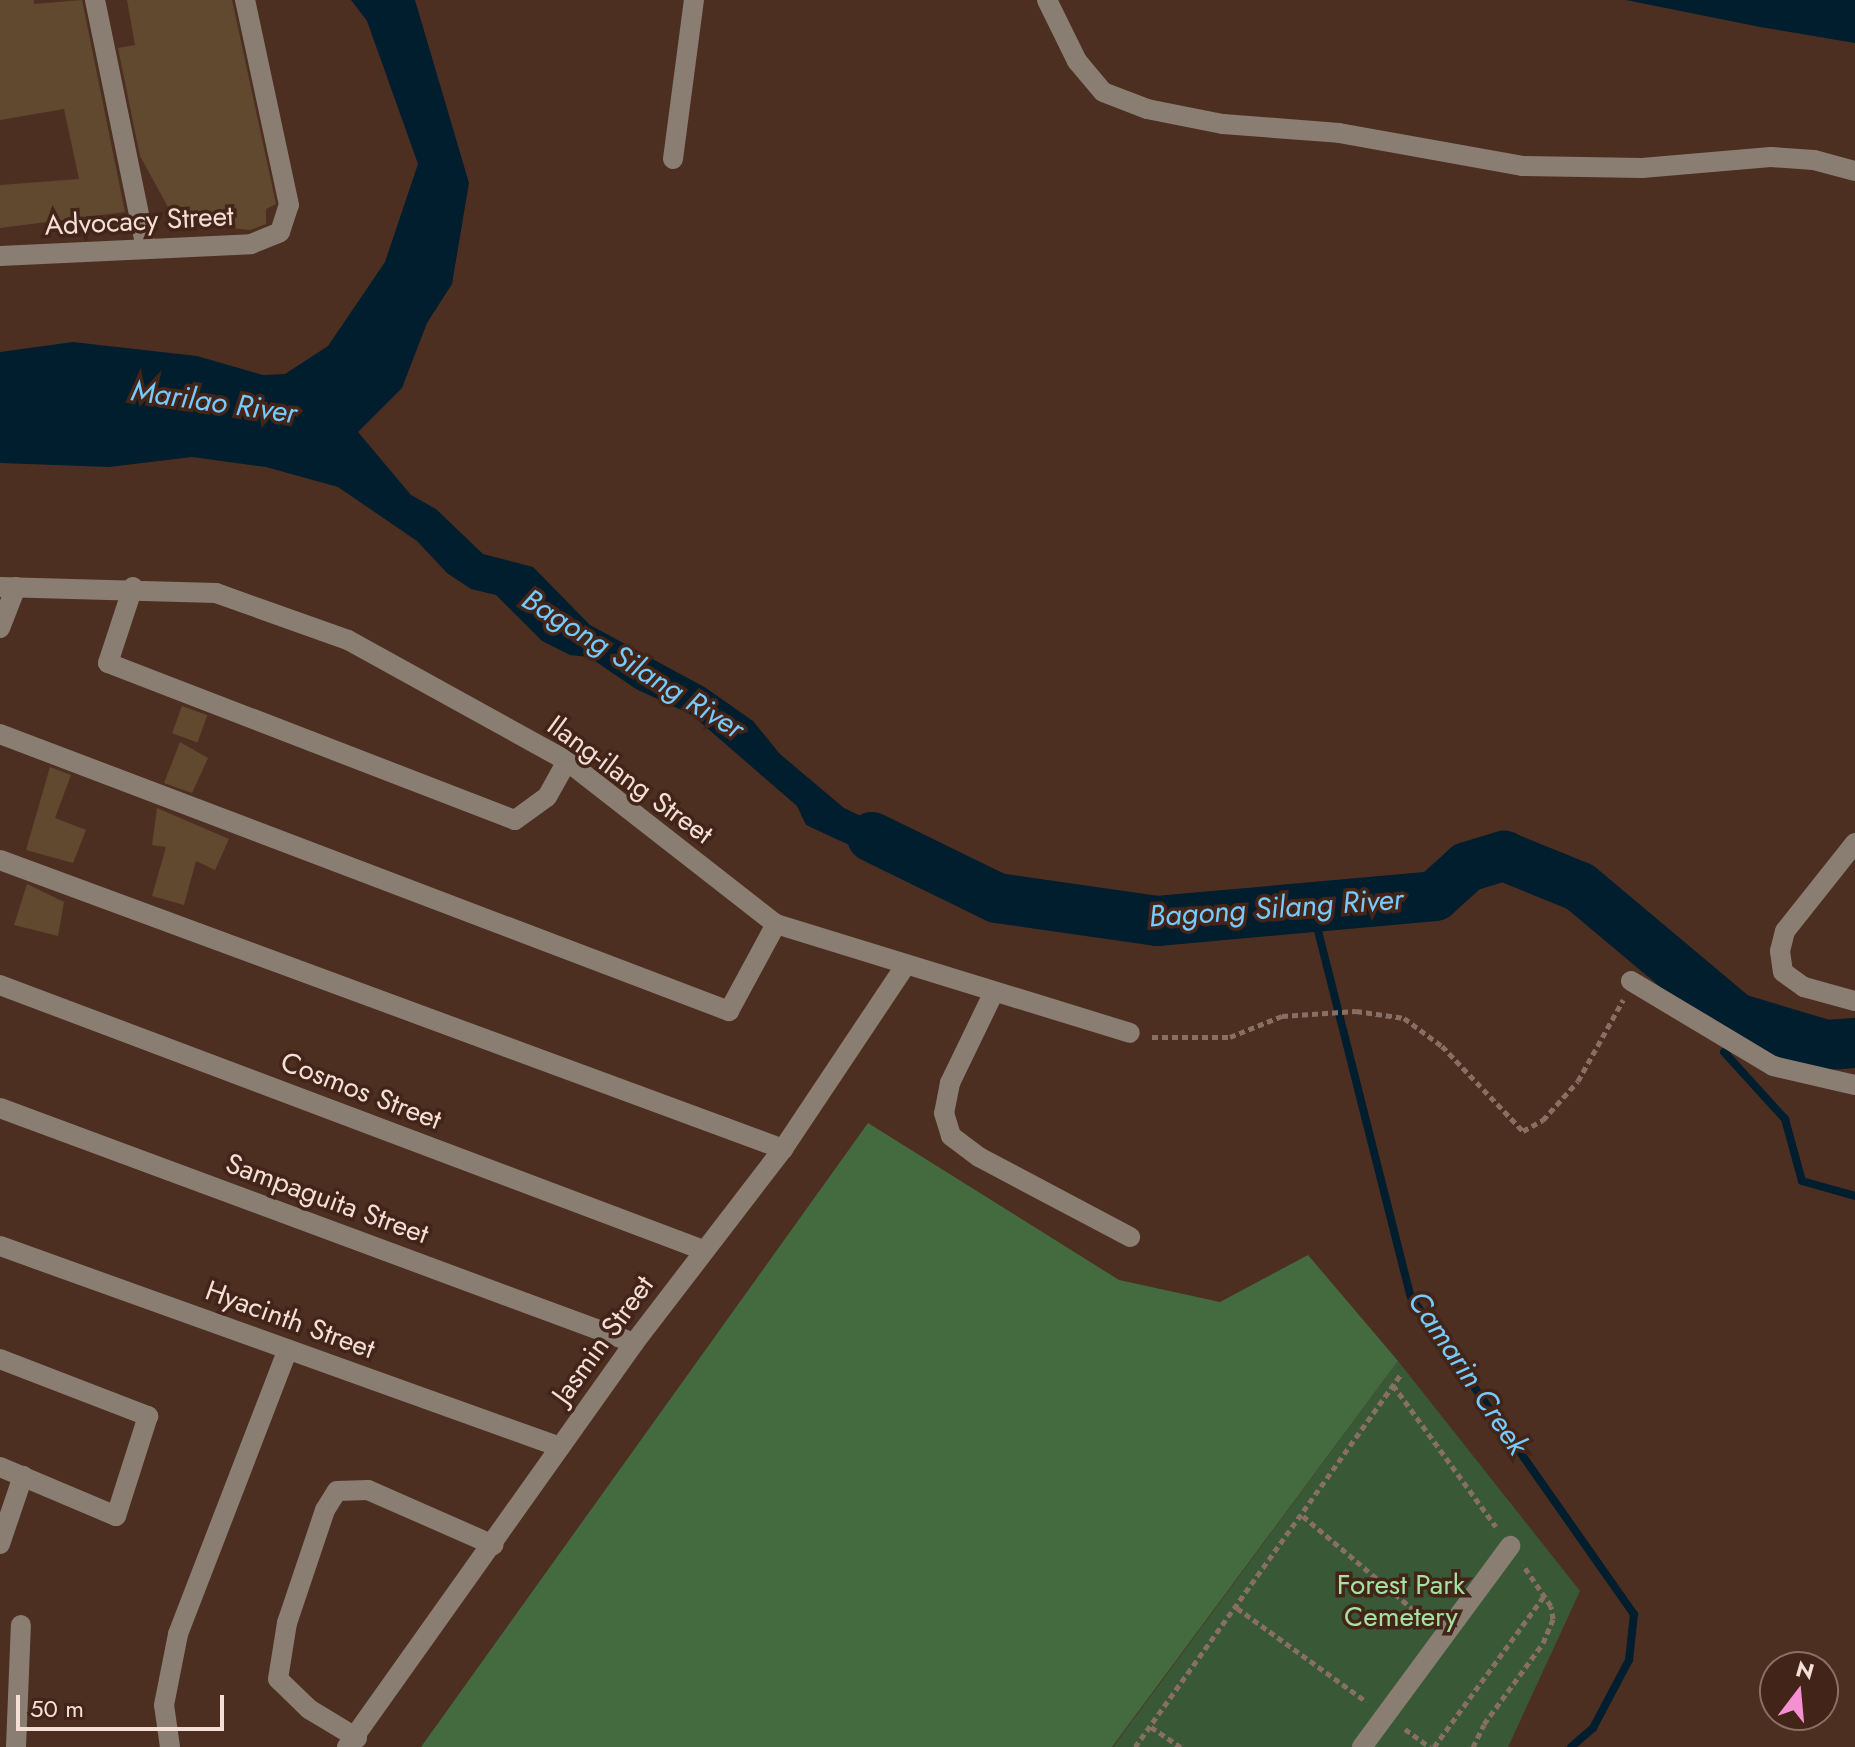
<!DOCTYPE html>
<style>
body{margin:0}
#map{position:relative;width:1855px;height:1747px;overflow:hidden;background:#4d2f22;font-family:Jost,sans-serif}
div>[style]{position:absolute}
.green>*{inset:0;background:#395936}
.forest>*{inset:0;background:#446a40}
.water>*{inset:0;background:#011e2e}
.stream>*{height:8px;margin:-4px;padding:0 4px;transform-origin:4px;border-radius:4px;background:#011e2e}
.river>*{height:50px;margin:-25px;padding:0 25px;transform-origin:25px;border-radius:25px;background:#011e2e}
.building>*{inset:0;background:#614930;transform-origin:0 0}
.path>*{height:5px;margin-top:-2.5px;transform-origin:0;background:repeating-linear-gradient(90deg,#886e63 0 6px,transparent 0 10px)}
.minor>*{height:20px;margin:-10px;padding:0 10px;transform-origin:10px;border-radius:10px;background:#8a7e73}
span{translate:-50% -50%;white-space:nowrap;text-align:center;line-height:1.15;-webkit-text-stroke:7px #422418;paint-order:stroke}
.street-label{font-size:28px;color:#f3dfd7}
.park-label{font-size:28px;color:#a5e19f}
.water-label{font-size:30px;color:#77cafd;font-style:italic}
.north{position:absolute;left:1759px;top:1651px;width:80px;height:80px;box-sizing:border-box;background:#422418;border:2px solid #896f64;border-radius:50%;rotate:16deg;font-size:22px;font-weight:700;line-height:32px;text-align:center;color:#f3dfd7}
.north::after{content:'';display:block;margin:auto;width:28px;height:36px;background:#f591d2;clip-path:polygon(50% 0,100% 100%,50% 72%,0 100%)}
.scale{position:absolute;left:16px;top:1695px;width:208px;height:36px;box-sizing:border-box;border:4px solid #f3dfd7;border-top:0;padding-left:10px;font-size:24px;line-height:28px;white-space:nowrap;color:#f3dfd7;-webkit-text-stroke:6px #422418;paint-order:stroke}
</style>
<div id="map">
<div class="green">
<i style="clip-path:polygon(1398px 1361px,1580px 1591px,1508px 1747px,1113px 1747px)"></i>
</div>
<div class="forest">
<i style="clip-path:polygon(868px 1123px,1119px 1280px,1220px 1302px,1308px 1255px,1398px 1361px,1112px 1747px,421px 1747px)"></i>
</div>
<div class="water">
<i style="clip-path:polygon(351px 0,415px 0,469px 183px,452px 284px,427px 323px,402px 388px,358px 432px,411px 495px,436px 509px,483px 554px,533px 567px,590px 625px,706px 688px,753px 721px,780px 754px,844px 808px,940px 854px,927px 881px,806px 825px,797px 806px,692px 715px,636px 689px,589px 657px,570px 655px,542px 641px,496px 595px,471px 589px,447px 573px,417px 541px,338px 487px,266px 467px,192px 457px,109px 467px,0 463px,0 352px,73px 342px,197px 356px,263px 375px,285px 374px,328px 346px,385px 262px,418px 164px,367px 21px)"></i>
<i style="clip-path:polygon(1626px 0,1855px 0,1855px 43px,1760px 27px)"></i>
</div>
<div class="stream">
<i style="left:1313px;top:911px;width:398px;rotate:75.8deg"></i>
<i style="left:1411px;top:1297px;width:388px;rotate:54.9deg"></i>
<i style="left:1634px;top:1614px;width:46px;rotate:96.2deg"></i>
<i style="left:1629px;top:1660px;width:77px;rotate:117.9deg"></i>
<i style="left:1593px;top:1728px;width:29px;rotate:139deg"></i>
<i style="left:1698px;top:985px;width:28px;rotate:73deg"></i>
<i style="left:1724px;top:1052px;width:91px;rotate:47.7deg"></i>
<i style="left:1785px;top:1119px;width:64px;rotate:74.7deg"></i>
<i style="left:1802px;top:1181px;width:55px;rotate:15.8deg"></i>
</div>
<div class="river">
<i style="left:872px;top:837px;width:139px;rotate:26deg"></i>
<i style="left:997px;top:898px;width:162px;rotate:8.2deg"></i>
<i style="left:1157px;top:921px;width:279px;rotate:-5.1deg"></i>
<i style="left:1435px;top:896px;width:43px;rotate:-42.2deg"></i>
<i style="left:1467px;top:867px;width:39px;rotate:-17deg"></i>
<i style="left:1504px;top:856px;width:82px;rotate:22.2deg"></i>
<i style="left:1580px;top:887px;width:204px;rotate:40deg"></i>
<i style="left:1736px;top:1018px;width:94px;rotate:16.7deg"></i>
<i style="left:1826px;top:1045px;width:29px;rotate:-4deg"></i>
</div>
<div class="building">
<i style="clip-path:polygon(0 0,34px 0,34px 4px,82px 0,125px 212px,0 228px,0 185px,79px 179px,64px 109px,0 120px)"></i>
<i style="clip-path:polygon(127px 0,232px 0,276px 204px,266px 209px,266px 224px,250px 230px,231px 228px,233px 217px,180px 229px,140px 156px,118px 48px,135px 45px)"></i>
<i style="left:182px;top:706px;width:27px;height:29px;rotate:20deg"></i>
<i style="clip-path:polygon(180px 742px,208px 758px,192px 793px,164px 783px)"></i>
<i style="clip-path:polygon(50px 767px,71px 775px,55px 818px,86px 830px,73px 863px,26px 850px)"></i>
<i style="clip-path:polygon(157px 808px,229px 839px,215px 870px,196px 861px,184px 905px,152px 896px,166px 847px,152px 845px)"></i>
<i style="clip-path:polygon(27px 884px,64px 902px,58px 936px,14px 925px)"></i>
</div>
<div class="path">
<i style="left:1152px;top:1037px;width:78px"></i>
<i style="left:1230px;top:1037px;width:56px;rotate:-22deg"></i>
<i style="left:1282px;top:1016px;width:74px;rotate:-3.9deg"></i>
<i style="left:1356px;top:1011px;width:49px;rotate:8.3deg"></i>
<i style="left:1404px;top:1018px;width:47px;rotate:36.4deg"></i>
<i style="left:1442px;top:1046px;width:117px;rotate:46.4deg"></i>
<i style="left:1523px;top:1131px;width:23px;rotate:-29deg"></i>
<i style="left:1543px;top:1120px;width:52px;rotate:-48.1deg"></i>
<i style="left:1578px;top:1081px;width:93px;rotate:-60.9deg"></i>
<i style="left:1393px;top:1385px;width:175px;rotate:54deg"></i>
<i style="left:1303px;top:1516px;width:162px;rotate:40.3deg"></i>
<i style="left:1237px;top:1608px;width:160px;rotate:35.9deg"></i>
<i style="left:1151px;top:1727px;width:36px;rotate:34deg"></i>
<i style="left:1405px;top:1729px;width:31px;rotate:36deg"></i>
<i style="left:1135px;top:1747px;width:457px;rotate:-54.5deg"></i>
<i style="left:1434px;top:1747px;width:188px;rotate:-53.9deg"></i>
<i style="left:1473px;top:1747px;width:25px;rotate:-64deg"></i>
<i style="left:1484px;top:1724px;width:100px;rotate:-53.9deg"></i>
<i style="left:1543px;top:1643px;width:26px;rotate:-67deg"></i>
<i style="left:1553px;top:1619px;width:13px;rotate:-99deg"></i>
<i style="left:1551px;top:1606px;width:50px;rotate:-124.3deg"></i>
</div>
<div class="minor">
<i style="left:95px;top:0;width:253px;rotate:78.4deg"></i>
<i style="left:1047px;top:0;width:68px;rotate:63.8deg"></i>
<i style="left:1077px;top:61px;width:40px;rotate:50deg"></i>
<i style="left:1103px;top:92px;width:47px;rotate:21.1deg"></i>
<i style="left:1147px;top:109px;width:77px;rotate:11.2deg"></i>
<i style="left:1223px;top:124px;width:116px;rotate:4.4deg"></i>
<i style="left:1339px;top:133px;width:186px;rotate:10.2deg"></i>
<i style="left:1522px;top:166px;width:120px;rotate:1deg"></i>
<i style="left:1642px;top:168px;width:129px;rotate:-4.9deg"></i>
<i style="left:1771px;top:157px;width:43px;rotate:4deg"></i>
<i style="left:1814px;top:160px;width:42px;rotate:15deg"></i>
<i style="left:673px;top:159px;width:160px;rotate:-82.5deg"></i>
<i style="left:0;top:256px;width:251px;rotate:-2.7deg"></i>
<i style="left:251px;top:244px;width:31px;rotate:-22deg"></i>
<i style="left:280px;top:232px;width:28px;rotate:-72deg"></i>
<i style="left:289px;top:205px;width:210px;rotate:-102.1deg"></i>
<i style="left:0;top:587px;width:216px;rotate:1.6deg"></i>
<i style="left:216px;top:593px;width:140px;rotate:19.6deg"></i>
<i style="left:348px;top:640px;width:250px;rotate:28.9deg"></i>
<i style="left:567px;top:761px;width:265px;rotate:38deg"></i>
<i style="left:776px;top:924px;width:370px;rotate:17.1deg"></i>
<i style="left:133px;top:587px;width:80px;rotate:108.2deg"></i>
<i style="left:108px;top:663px;width:436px;rotate:21.1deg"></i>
<i style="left:515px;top:820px;width:39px;rotate:-36deg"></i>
<i style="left:547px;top:797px;width:41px;rotate:-60.9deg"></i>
<i style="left:0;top:628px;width:44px;rotate:-68.7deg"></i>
<i style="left:0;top:734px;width:780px;rotate:20.81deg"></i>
<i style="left:729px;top:1011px;width:99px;rotate:-61.6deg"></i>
<i style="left:1855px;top:843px;width:112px;rotate:128.5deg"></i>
<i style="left:1785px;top:931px;width:21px;rotate:104deg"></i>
<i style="left:1780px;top:951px;width:21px;rotate:82deg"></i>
<i style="left:1783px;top:972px;width:26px;rotate:36deg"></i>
<i style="left:1804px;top:987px;width:53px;rotate:15.4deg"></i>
<i style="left:0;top:860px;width:835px;rotate:20.26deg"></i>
<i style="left:1631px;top:981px;width:165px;rotate:30.9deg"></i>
<i style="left:1773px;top:1066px;width:84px;rotate:13deg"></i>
<i style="left:0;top:985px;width:751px;rotate:20.65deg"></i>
<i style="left:993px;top:994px;width:99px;rotate:115.8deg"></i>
<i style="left:950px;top:1083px;width:31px;rotate:101deg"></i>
<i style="left:944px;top:1113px;width:24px;rotate:73deg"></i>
<i style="left:951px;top:1136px;width:35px;rotate:37deg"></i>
<i style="left:979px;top:1157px;width:171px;rotate:27.9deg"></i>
<i style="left:0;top:1108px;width:676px;rotate:20.34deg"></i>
<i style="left:0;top:1246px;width:595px;rotate:19.74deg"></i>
<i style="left:0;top:1359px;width:159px;rotate:21.1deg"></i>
<i style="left:148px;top:1416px;width:105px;rotate:107.7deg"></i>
<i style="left:116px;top:1516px;width:126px;rotate:-157.1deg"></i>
<i style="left:0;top:1544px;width:72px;rotate:-71.3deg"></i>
<i style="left:357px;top:1738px;width:56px;rotate:-148.9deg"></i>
<i style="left:309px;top:1709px;width:43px;rotate:-135.9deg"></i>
<i style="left:278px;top:1679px;width:57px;rotate:-80.9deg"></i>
<i style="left:287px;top:1623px;width:119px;rotate:-71.4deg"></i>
<i style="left:325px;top:1510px;width:22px;rotate:-58deg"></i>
<i style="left:337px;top:1491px;width:31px;rotate:-2deg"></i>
<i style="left:368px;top:1490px;width:137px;rotate:23.7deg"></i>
<i style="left:16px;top:1747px;width:122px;rotate:-87.7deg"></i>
<i style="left:170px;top:1747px;width:42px;rotate:-98.1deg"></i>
<i style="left:164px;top:1705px;width:72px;rotate:-78.8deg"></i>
<i style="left:178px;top:1634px;width:305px;rotate:-68.9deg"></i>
<i style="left:347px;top:1747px;width:496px;rotate:-54.6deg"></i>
<i style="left:634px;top:1343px;width:245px;rotate:-52.5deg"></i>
<i style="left:783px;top:1149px;width:220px;rotate:-56.3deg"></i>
<i style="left:1362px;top:1747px;width:250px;rotate:-53.6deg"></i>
</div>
<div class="street-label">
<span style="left:139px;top:221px;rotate:-3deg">Advocacy Street</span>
<span style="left:630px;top:780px;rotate:36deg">Ilang-ilang Street</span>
<span style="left:361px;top:1091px;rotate:21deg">Cosmos Street</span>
<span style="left:327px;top:1199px;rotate:20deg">Sampaguita Street</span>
<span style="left:290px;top:1320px;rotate:20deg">Hyacinth Street</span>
<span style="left:603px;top:1340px;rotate:-54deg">Jasmin Street</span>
</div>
<div class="park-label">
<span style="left:1401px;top:1601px">Forest Park<br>Cemetery</span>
</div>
<div class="water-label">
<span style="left:214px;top:402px;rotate:8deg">Marilao River</span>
<span style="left:633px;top:664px;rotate:32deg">Bagong Silang River</span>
<span style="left:1276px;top:908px;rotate:-4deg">Bagong Silang River</span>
<span style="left:1468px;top:1373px;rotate:56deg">Camarin Creek</span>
</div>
<div class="north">N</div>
<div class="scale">50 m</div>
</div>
